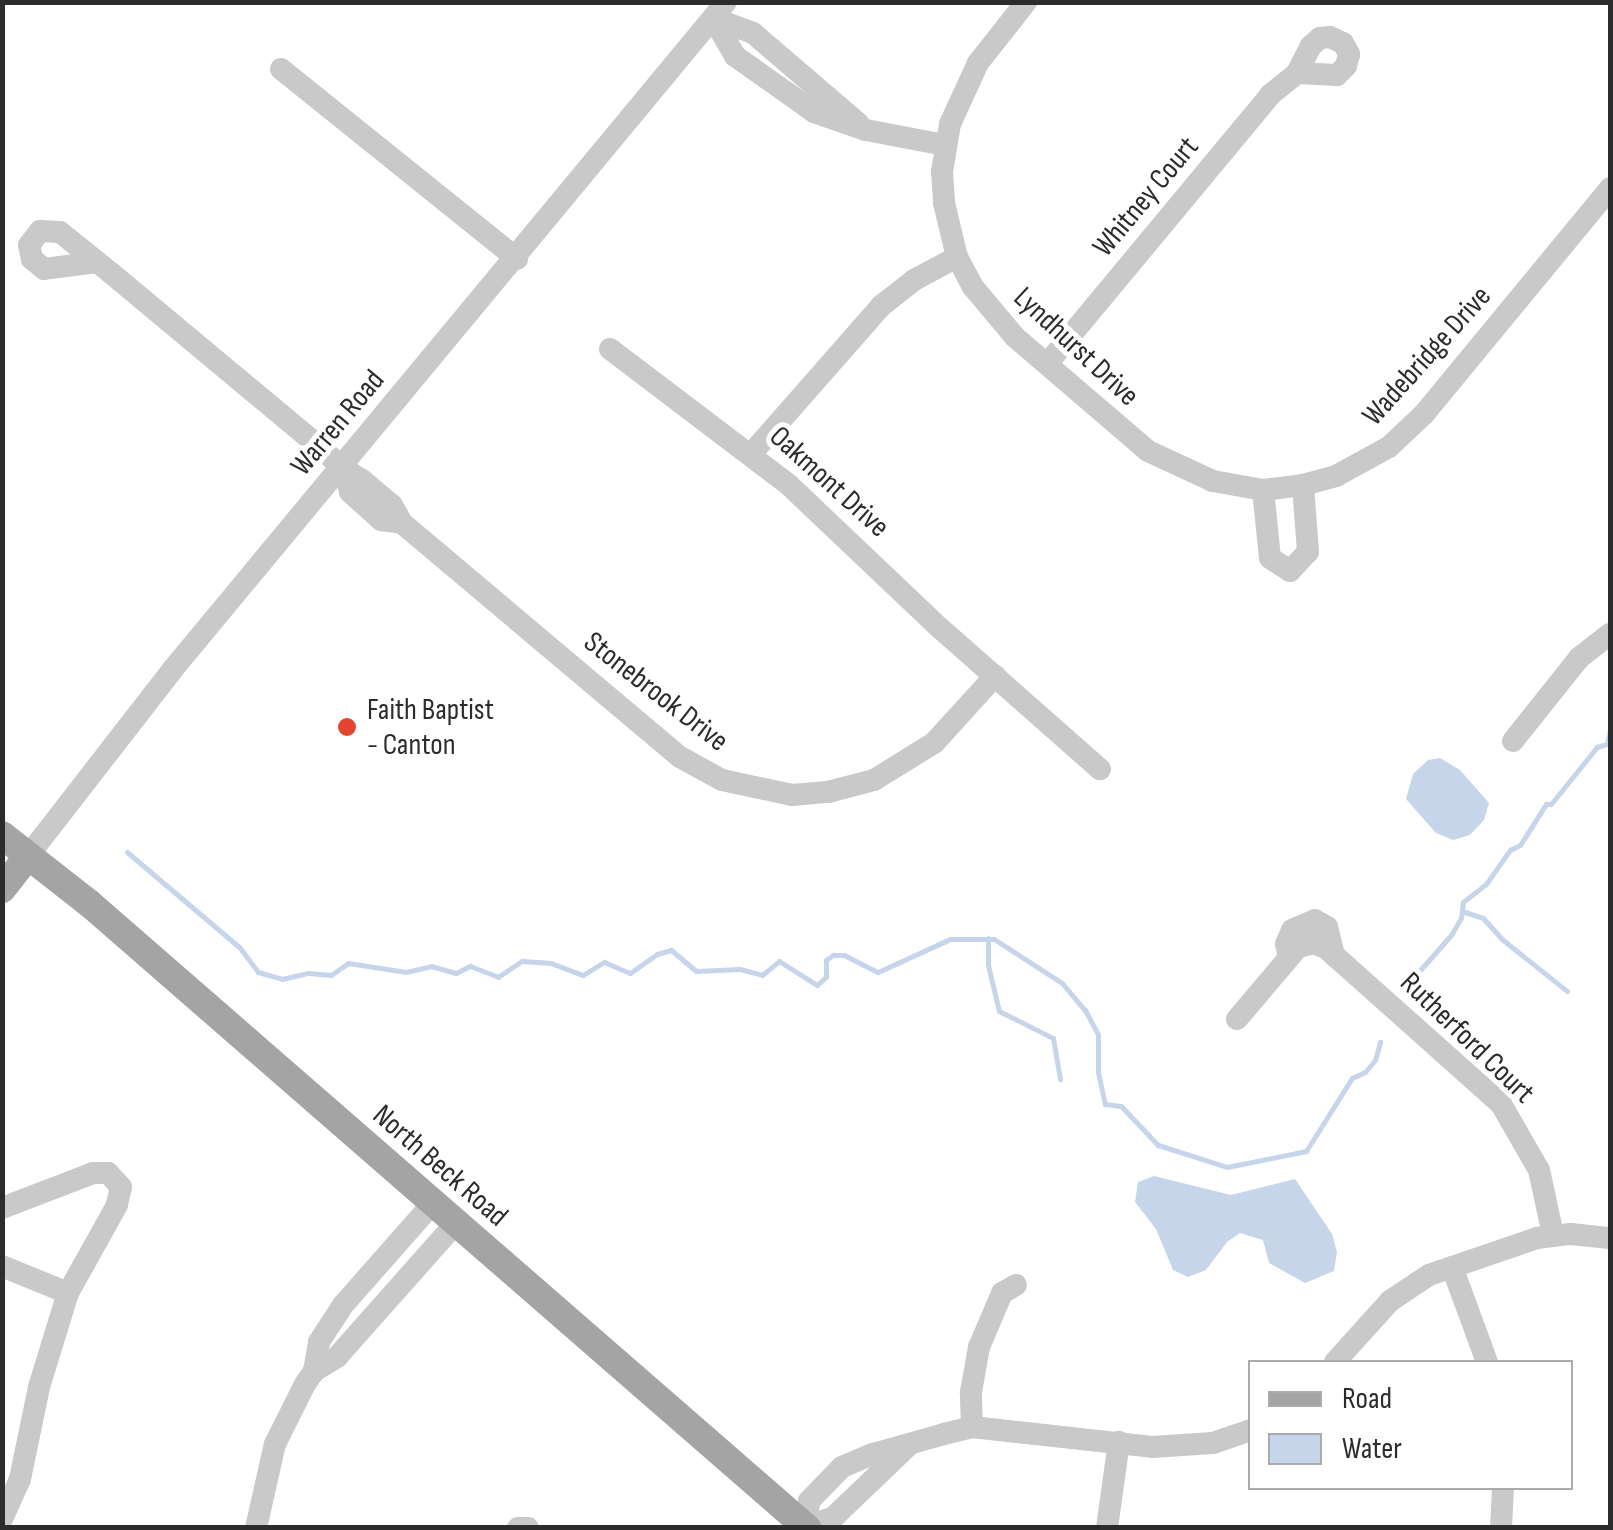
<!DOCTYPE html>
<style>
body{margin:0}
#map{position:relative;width:1613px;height:1530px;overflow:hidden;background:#fff;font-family:"Sofia Sans Condensed",sans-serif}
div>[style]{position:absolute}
.water>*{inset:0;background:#c6d5ea}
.stream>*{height:5px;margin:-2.5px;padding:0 2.5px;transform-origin:2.5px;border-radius:2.5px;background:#c6d5ea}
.minor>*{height:22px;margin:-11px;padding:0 11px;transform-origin:11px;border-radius:11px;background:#c9c9c9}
.major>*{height:28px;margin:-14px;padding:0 14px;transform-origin:14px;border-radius:14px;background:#a4a4a4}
.dots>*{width:28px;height:28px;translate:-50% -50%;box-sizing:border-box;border:5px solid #fff;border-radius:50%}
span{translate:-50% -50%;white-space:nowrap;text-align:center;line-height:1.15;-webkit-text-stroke:10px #fff;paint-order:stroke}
.street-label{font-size:30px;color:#2c2c2c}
.poi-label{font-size:30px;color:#2c2c2c}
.left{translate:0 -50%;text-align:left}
.frame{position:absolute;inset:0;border:5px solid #2c2c2c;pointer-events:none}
.legend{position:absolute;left:1248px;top:1360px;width:325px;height:130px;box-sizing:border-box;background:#fff;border:2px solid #ababab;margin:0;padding:12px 18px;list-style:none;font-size:30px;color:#2c2c2c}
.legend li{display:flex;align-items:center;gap:20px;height:50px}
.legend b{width:50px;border:2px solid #ababab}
</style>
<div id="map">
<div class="water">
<i style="clip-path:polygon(1440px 758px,1460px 770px,1489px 803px,1484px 820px,1470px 835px,1453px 840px,1436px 833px,1406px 799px,1413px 774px,1428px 760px)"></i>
<i style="clip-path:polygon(1154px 1176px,1231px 1195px,1295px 1179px,1332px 1234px,1337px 1252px,1334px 1271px,1305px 1283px,1269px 1263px,1263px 1240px,1240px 1233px,1227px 1242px,1206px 1270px,1188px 1277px,1173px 1270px,1156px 1229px,1135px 1202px,1138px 1182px)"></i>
</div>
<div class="stream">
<i style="left:127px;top:852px;width:148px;rotate:40.3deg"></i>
<i style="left:240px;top:948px;width:30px;rotate:53deg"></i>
<i style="left:258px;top:972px;width:25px;rotate:16deg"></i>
<i style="left:282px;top:979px;width:27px;rotate:-13deg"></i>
<i style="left:308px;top:973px;width:23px;rotate:5deg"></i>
<i style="left:331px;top:975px;width:21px;rotate:-35deg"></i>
<i style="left:348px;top:963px;width:59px;rotate:8.8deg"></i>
<i style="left:406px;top:972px;width:26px;rotate:-13deg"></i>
<i style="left:431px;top:966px;width:26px;rotate:16deg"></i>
<i style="left:456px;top:973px;width:16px;rotate:-27deg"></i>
<i style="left:470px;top:966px;width:30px;rotate:21deg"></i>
<i style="left:498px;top:977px;width:29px;rotate:-34deg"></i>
<i style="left:522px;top:961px;width:29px;rotate:4deg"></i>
<i style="left:551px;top:963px;width:34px;rotate:21deg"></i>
<i style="left:583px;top:975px;width:25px;rotate:-32deg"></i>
<i style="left:604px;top:962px;width:28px;rotate:23deg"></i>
<i style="left:630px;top:973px;width:33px;rotate:-35deg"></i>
<i style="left:657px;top:954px;width:15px;rotate:-16deg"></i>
<i style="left:671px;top:950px;width:33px;rotate:40deg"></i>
<i style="left:696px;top:971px;width:44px;rotate:-2.6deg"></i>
<i style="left:740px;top:969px;width:23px;rotate:15deg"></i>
<i style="left:762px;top:975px;width:22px;rotate:-39deg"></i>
<i style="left:779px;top:961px;width:45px;rotate:32.3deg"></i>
<i style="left:817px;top:985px;width:12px;rotate:-42deg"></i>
<i style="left:826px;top:977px;width:17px;rotate:-90deg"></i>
<i style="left:826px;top:960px;width:9px;rotate:-36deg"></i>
<i style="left:833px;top:955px;width:11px"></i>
<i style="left:844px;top:955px;width:38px;rotate:27deg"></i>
<i style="left:878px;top:972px;width:79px;rotate:-24.6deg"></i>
<i style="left:950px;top:939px;width:44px"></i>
<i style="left:994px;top:939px;width:81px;rotate:32.9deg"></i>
<i style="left:1062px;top:983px;width:35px;rotate:50deg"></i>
<i style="left:1085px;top:1010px;width:27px;rotate:62deg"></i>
<i style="left:1098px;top:1034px;width:38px;rotate:90deg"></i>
<i style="left:1098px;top:1072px;width:33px;rotate:78deg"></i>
<i style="left:1105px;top:1104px;width:16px;rotate:7deg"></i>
<i style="left:1121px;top:1106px;width:54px;rotate:46.5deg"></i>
<i style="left:1158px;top:1145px;width:72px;rotate:17.7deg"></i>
<i style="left:1227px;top:1167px;width:81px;rotate:-11.4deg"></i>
<i style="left:1306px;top:1151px;width:86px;rotate:-57.8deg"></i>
<i style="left:1352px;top:1078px;width:14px;rotate:-25deg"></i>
<i style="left:1365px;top:1072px;width:16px;rotate:-50deg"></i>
<i style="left:1375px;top:1060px;width:19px;rotate:-74deg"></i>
<i style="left:1462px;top:911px;width:22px;rotate:18deg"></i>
<i style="left:1483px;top:918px;width:30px;rotate:48deg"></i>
<i style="left:1503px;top:940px;width:82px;rotate:38.6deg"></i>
<i style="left:988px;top:938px;width:27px;rotate:90deg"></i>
<i style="left:988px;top:965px;width:47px;rotate:76.6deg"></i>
<i style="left:999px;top:1011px;width:60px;rotate:26.6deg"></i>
<i style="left:1053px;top:1038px;width:42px;rotate:80.3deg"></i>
<i style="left:1414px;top:977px;width:56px;rotate:-48.6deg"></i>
<i style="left:1451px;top:935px;width:20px;rotate:-60deg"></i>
<i style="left:1461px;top:918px;width:16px;rotate:-83deg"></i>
<i style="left:1463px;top:902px;width:29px;rotate:-38deg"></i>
<i style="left:1486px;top:884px;width:42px;rotate:-54.8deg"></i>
<i style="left:1510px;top:850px;width:11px;rotate:-27deg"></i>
<i style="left:1520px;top:845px;width:49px;rotate:-57.6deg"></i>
<i style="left:1546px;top:804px;width:5px"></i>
<i style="left:1551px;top:804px;width:73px;rotate:-51.1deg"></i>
<i style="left:1597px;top:747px;width:10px;rotate:-17deg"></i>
<i style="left:1607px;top:744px;width:14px;rotate:-78deg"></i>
</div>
<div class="minor">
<i style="left:1026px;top:2px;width:78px;rotate:128.2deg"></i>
<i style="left:978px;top:63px;width:67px;rotate:114.7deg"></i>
<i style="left:950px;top:124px;width:49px;rotate:99.5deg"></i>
<i style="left:942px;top:172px;width:31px;rotate:86deg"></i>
<i style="left:944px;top:203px;width:56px;rotate:76.5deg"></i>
<i style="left:957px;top:257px;width:34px;rotate:62deg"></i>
<i style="left:973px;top:287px;width:65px;rotate:50deg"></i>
<i style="left:1015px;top:337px;width:175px;rotate:40.6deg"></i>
<i style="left:1148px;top:451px;width:72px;rotate:24.8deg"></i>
<i style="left:1213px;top:481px;width:51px;rotate:10.2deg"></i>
<i style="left:1263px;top:490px;width:40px;rotate:-7.1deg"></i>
<i style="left:1303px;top:485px;width:34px;rotate:-15deg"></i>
<i style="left:1336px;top:476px;width:60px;rotate:-28.7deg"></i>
<i style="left:1389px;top:447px;width:48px;rotate:-43.3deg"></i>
<i style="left:1424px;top:414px;width:293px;rotate:-50.5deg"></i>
<i style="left:713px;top:18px;width:44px;rotate:59.9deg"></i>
<i style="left:735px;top:56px;width:97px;rotate:35.3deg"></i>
<i style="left:814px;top:112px;width:55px;rotate:19.1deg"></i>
<i style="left:866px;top:130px;width:80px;rotate:10.8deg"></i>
<i style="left:713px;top:18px;width:43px;rotate:20.6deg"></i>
<i style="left:753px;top:33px;width:138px;rotate:40.6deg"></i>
<i style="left:281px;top:69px;width:303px;rotate:38.8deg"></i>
<i style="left:97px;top:262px;width:53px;rotate:172.5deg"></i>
<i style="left:44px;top:269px;width:16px;rotate:-140deg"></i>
<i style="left:32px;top:259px;width:14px;rotate:-102deg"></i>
<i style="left:29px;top:245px;width:18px;rotate:-52deg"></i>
<i style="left:40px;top:231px;width:20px;rotate:3deg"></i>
<i style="left:60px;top:232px;width:65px;rotate:38.8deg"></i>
<i style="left:111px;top:273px;width:266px;rotate:39.8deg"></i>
<i style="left:315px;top:443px;width:39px;rotate:42deg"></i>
<i style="left:344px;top:469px;width:21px;rotate:31deg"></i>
<i style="left:362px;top:480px;width:39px;rotate:40deg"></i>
<i style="left:392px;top:505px;width:21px;rotate:61deg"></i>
<i style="left:402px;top:523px;width:363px;rotate:40.1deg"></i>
<i style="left:680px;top:757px;width:48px;rotate:28.7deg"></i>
<i style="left:722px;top:780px;width:72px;rotate:12.1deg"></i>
<i style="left:792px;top:795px;width:36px;rotate:-5deg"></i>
<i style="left:828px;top:792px;width:48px;rotate:-14.6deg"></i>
<i style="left:874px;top:780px;width:70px;rotate:-31.7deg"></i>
<i style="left:934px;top:743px;width:91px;rotate:-47.7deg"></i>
<i style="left:610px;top:349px;width:225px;rotate:37.2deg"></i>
<i style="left:789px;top:485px;width:209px;rotate:43.5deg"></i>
<i style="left:941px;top:629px;width:212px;rotate:41.4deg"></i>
<i style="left:1047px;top:364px;width:349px;rotate:-50.3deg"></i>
<i style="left:1270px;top:95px;width:35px;rotate:-39deg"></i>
<i style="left:1297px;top:73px;width:30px;rotate:-63deg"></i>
<i style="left:1311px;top:46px;width:12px;rotate:-42deg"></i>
<i style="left:1320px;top:38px;width:10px;rotate:-6deg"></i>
<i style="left:1330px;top:37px;width:14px;rotate:25deg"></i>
<i style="left:1343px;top:43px;width:13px;rotate:61deg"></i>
<i style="left:1349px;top:54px;width:12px;rotate:104deg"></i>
<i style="left:1346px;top:66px;width:13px;rotate:135deg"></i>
<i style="left:1337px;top:75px;width:40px;rotate:-177.1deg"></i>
<i style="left:752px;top:453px;width:196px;rotate:-48.7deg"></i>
<i style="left:881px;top:306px;width:42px;rotate:-38.2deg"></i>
<i style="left:914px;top:280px;width:49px;rotate:-28.1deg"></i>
<i style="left:344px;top:469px;width:24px;rotate:75deg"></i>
<i style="left:350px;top:492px;width:42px;rotate:42.1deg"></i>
<i style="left:381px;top:520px;width:21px;rotate:8deg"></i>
<i style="left:1263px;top:490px;width:68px;rotate:84.1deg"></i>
<i style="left:1270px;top:558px;width:24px;rotate:33deg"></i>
<i style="left:1290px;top:571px;width:26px;rotate:-47deg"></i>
<i style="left:1308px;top:552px;width:67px;rotate:-94.3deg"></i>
<i style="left:1513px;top:741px;width:106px;rotate:-51.5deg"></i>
<i style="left:1579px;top:658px;width:39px;rotate:-38deg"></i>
<i style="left:28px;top:856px;width:237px;rotate:-52.2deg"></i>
<i style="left:173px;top:669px;width:866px;rotate:-50.34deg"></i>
<i style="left:1289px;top:956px;width:12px;rotate:-104deg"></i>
<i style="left:1286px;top:944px;width:15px;rotate:-67deg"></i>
<i style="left:1292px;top:930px;width:25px;rotate:-23deg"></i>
<i style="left:1315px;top:920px;width:14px;rotate:30deg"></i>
<i style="left:1327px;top:927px;width:29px;rotate:76deg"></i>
<i style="left:1237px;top:1019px;width:94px;rotate:-49.7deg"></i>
<i style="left:1298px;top:947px;width:16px;rotate:-14deg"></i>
<i style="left:1314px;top:943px;width:13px;rotate:23deg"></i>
<i style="left:1326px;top:948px;width:234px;rotate:41.7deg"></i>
<i style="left:1501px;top:1104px;width:76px;rotate:60.1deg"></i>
<i style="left:1539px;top:1170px;width:66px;rotate:77.8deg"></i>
<i style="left:2px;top:1208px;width:97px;rotate:-21deg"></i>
<i style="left:93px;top:1173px;width:15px"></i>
<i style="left:108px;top:1173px;width:19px;rotate:47deg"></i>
<i style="left:121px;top:1187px;width:18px;rotate:103deg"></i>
<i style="left:117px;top:1205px;width:101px;rotate:119.1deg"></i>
<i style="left:68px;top:1293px;width:71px;rotate:-157.8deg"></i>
<i style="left:1452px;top:1267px;width:101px;rotate:69.8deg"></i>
<i style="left:1335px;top:1362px;width:82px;rotate:-48deg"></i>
<i style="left:1390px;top:1301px;width:47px;rotate:-33.7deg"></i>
<i style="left:1429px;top:1275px;width:114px;rotate:-18.9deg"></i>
<i style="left:1537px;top:1238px;width:34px;rotate:-7deg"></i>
<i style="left:1571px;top:1234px;width:39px;rotate:6deg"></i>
<i style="left:314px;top:1371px;width:29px;rotate:-80deg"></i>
<i style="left:319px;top:1342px;width:44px;rotate:-57deg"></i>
<i style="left:343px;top:1305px;width:136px;rotate:-48.6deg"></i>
<i style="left:972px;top:1427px;width:35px;rotate:-92deg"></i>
<i style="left:971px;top:1392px;width:46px;rotate:-79.9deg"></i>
<i style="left:979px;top:1347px;width:59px;rotate:-66.9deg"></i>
<i style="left:1002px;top:1293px;width:16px;rotate:-30deg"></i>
<i style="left:910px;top:1444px;width:105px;rotate:136.2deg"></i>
<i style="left:834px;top:1517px;width:30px;rotate:160deg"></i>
<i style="left:806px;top:1527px;width:26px;rotate:-83deg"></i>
<i style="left:809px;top:1501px;width:47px;rotate:-45.9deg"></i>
<i style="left:842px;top:1467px;width:34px;rotate:-23deg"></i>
<i style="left:873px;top:1454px;width:74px;rotate:-15.7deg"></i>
<i style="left:944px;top:1434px;width:29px;rotate:-14deg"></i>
<i style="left:972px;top:1427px;width:181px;rotate:6.3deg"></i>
<i style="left:1152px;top:1447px;width:61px;rotate:-3.8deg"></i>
<i style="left:1213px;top:1443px;width:39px;rotate:-19deg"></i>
<i style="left:2px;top:1519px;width:44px;rotate:-65.8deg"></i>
<i style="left:20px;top:1479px;width:94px;rotate:-78.3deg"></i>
<i style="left:39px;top:1387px;width:98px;rotate:-72.9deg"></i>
<i style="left:256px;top:1528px;width:86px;rotate:-77.3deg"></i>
<i style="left:275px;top:1444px;width:67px;rotate:-63.4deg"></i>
<i style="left:305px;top:1384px;width:16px;rotate:-55deg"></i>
<i style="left:314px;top:1371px;width:27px;rotate:-31deg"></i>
<i style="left:337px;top:1357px;width:179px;rotate:-48.4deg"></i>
<i style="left:518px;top:1528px;width:10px"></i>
<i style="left:1107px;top:1528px;width:87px;rotate:-82.1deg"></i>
<i style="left:1501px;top:1528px;width:40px;rotate:-87.1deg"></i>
</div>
<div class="major">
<i style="left:2px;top:835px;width:112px;rotate:38.1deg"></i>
<i style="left:90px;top:904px;width:951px;rotate:41.03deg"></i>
<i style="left:2px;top:889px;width:42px;rotate:-51.8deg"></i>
</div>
<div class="dots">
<i style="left:347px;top:727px;background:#e2442f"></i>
</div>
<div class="street-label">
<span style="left:1146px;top:197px;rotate:-50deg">Whitney Court</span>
<span style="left:1076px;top:347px;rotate:43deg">Lyndhurst Drive</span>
<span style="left:1427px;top:356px;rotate:-48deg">Wadebridge Drive</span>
<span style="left:338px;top:423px;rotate:-50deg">Warren Road</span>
<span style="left:829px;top:482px;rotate:42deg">Oakmont Drive</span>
<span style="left:656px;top:692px;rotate:38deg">Stonebrook Drive</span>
<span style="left:1467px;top:1038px;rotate:44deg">Rutherford Court</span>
<span style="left:440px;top:1166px;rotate:41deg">North Beck Road</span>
</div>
<div class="poi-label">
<span class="left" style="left:367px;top:727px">Faith Baptist<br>- Canton</span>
</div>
<div class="frame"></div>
<ul class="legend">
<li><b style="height:12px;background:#a4a4a4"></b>Road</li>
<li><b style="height:28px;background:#c6d5ea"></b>Water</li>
</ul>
</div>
